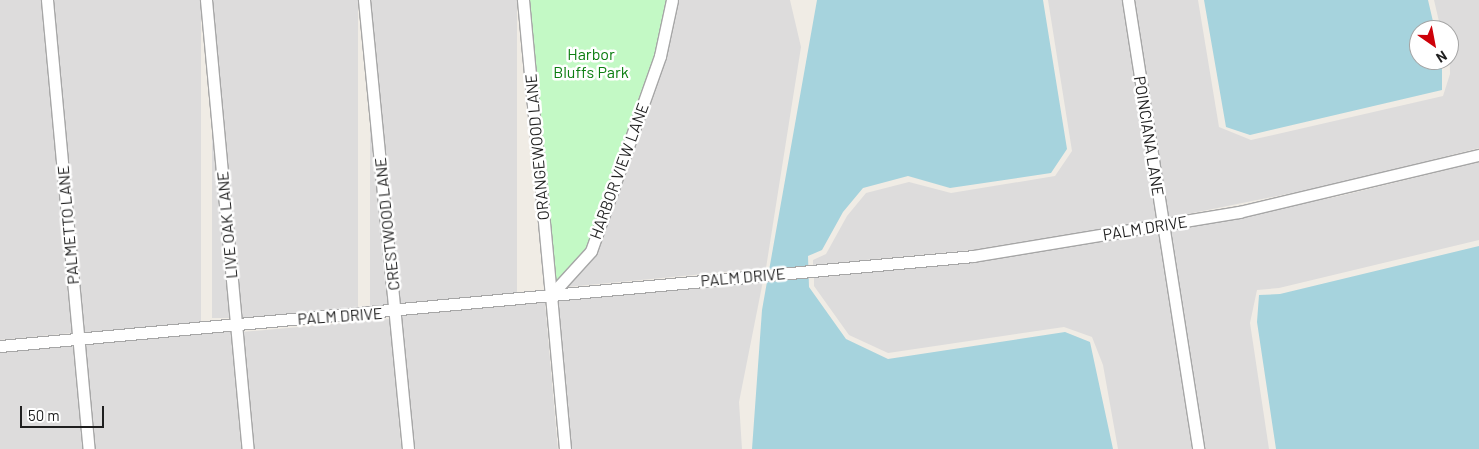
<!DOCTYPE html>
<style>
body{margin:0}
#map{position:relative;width:1479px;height:449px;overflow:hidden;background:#f0ece5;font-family:Barlow,sans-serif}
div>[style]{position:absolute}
.residential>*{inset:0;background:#dddcdc;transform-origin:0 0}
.park>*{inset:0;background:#c3f9c5}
.water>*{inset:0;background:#a6d3dd}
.roads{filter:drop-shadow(1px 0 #a6a6a6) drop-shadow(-1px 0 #a6a6a6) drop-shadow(0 1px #a6a6a6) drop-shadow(0 -1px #a6a6a6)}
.minor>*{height:11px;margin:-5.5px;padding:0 5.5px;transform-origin:5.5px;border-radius:5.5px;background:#fff}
span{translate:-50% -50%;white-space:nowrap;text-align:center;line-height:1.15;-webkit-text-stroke:5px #fff;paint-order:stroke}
.park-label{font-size:16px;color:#0c7e11}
.street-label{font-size:16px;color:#1f1f1f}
.north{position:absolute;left:1409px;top:20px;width:50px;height:50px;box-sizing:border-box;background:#fff;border:1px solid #a5a5a5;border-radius:50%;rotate:147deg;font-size:14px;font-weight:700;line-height:20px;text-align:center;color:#1f1f1f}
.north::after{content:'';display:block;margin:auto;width:18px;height:22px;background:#cd0109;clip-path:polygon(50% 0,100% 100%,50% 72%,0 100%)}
.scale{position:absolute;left:20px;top:406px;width:84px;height:22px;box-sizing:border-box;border:2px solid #1f1f1f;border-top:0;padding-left:6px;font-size:15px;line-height:18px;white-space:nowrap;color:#1f1f1f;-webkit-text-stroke:4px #fff;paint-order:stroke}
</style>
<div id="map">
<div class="residential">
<i style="clip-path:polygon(0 0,41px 0,72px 333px,0 340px)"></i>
<i style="left:53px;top:0;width:148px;height:332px"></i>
<i style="left:212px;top:0;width:146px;height:318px"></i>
<i style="left:370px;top:0;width:147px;height:307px"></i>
<i style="clip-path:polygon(678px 0,790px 0,801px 47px,766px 268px,567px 287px,596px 254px,666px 59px)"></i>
<i style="clip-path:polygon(1048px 0,1122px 0,1157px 220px,972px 250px,813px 265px,813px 260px,826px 254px,847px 216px,866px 193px,909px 182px,951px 193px,1055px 176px,1072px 151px)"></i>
<i style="clip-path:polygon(1134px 0,1198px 0,1219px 127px,1251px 140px,1443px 96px,1450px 74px,1449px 30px,1441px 30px,1434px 0,1479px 0,1479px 148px,1337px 184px,1168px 218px)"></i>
<i style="clip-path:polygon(1479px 162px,1479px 240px,1279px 288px,1257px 290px,1250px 323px,1269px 449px,1204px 449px,1170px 230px,1340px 196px)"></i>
<i style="clip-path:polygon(1159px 232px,1192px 449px,1118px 449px,1103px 365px,1092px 337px,1064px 327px,888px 353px,849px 335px,814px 286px,814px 278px,975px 262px)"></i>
<i style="clip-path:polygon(763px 281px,739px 402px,742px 449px,571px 449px,557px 300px)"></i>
<i style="left:545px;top:302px;width:148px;height:144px;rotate:85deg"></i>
<i style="left:390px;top:319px;width:131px;height:147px;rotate:85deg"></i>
<i style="left:231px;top:331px;width:119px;height:147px;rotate:85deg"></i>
<i style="clip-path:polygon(73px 345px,83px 449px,0 449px,0 353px)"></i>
</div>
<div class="park">
<i style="clip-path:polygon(523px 0,672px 0,672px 14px,591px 251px,551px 295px)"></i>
</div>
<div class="water">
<i style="clip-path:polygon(817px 0,1043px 0,1067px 149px,1051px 173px,950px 188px,908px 176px,863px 188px,843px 212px,822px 250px,808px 256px,809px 287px,846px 339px,888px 359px,1065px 332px,1090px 342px,1113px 449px,752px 449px,762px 310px)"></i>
<i style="clip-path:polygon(1204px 0,1428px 0,1435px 30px,1419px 30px,1419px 60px,1442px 60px,1442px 90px,1250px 135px,1226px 127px)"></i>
<i style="clip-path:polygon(1479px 246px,1479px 449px,1276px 449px,1257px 322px,1259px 295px,1280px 294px)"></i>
</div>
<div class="roads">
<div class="minor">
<i style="left:47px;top:0;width:451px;rotate:84.7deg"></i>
<i style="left:206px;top:0;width:451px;rotate:84.7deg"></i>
<i style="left:364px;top:0;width:451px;rotate:84.4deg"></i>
<i style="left:523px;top:0;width:296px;rotate:84.6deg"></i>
<i style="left:1128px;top:0;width:454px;rotate:81.1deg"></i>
<i style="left:0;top:346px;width:977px;rotate:-5.28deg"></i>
<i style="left:973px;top:256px;width:270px;rotate:-9.4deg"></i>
<i style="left:1239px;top:212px;width:247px;rotate:-13.4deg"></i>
<i style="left:565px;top:449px;width:155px;rotate:-95.2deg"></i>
<i style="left:551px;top:295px;width:59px;rotate:-47.7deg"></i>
<i style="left:591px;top:251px;width:207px;rotate:-70.5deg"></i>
<i style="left:660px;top:56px;width:57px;rotate:-77.9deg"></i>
</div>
</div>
<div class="park-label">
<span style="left:591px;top:63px">Harbor<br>Bluffs Park</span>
</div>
<div class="street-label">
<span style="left:1149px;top:136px;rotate:81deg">POINCIANA LANE</span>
<span style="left:537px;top:147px;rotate:-95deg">ORANGEWOOD LANE</span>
<span style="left:619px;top:171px;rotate:-70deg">HARBOR VIEW LANE</span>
<span style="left:387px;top:224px;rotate:-96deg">CRESTWOOD LANE</span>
<span style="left:68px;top:225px;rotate:-95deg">PALMETTO LANE</span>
<span style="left:227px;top:225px;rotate:-95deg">LIVE OAK LANE</span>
<span style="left:1145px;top:228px;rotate:-9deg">PALM DRIVE</span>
<span style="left:743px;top:277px;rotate:-5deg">PALM DRIVE</span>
<span style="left:340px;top:316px;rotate:-4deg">PALM DRIVE</span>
</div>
<div class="north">N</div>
<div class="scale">50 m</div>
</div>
